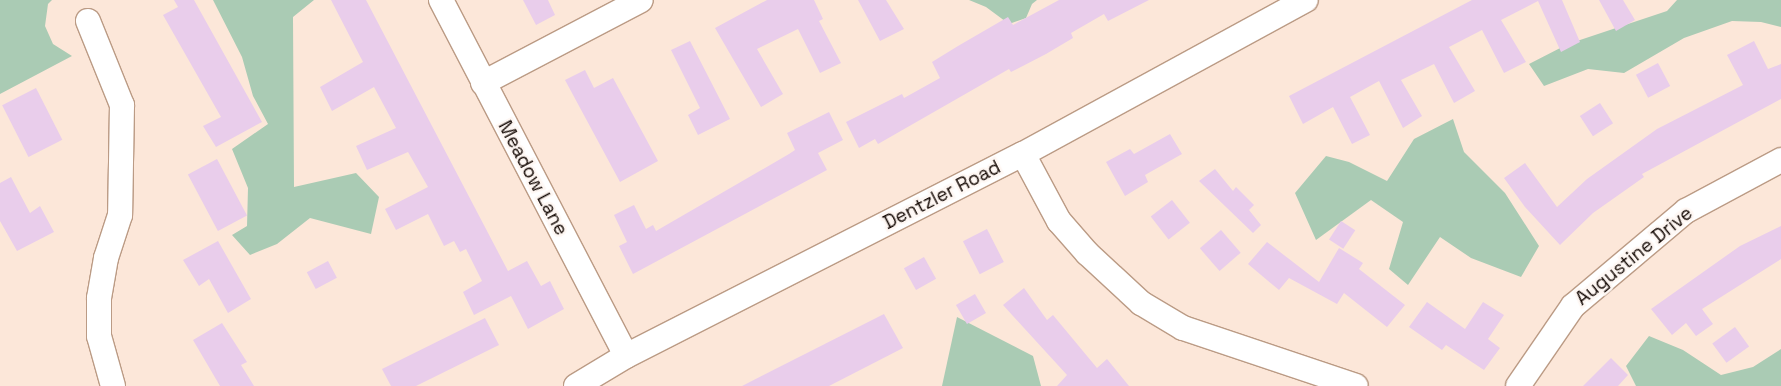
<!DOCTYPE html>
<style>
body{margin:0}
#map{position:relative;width:1781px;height:386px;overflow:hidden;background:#fce7d9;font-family:"Space Grotesk",sans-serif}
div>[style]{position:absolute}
.green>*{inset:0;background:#aacbb4}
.building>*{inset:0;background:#e9cdeb;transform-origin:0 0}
.roads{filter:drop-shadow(1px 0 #bb9b85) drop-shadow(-1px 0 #bb9b85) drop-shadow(0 1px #bb9b85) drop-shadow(0 -1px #bb9b85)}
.street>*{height:24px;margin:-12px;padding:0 12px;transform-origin:12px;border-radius:12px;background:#fff}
span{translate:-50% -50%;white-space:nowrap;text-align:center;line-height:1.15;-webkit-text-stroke:5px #fef7f3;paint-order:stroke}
.street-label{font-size:19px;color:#130803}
</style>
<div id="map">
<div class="green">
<i style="clip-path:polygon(0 0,52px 0,48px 4px,45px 26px,53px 44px,72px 56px,0 94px)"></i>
<i style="clip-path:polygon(213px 0,314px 0,293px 17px,294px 187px,356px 173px,379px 197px,371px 234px,310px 218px,277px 244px,250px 255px,232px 235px,247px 226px,248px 188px,232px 149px,268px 124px,253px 96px,242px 57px)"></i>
<i style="clip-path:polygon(969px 0,1037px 0,1032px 4px,1026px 18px,1009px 24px,986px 7px)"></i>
<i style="clip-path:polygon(1677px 0,1781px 0,1781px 27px,1761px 22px,1732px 21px,1684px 38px,1624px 73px,1588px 69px,1544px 86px,1529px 64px,1568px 44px,1667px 11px)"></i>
<i style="clip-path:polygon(1453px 119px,1464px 152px,1505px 193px,1539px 246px,1521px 277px,1471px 258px,1440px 237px,1408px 285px,1389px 269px,1403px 222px,1371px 200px,1316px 240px,1295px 193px,1326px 156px,1349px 162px,1387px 181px,1414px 139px)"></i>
<i style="clip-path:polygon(957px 317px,1033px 356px,1041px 386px,942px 386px)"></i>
<i style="clip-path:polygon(1649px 336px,1683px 350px,1721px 375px,1753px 367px,1781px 349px,1781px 386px,1636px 386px,1626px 366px)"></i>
</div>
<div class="building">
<i style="clip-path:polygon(174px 0,194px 0,262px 122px,216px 147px,203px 126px,221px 117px,163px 15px,178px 7px)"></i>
<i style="clip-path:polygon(331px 0,366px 0,508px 271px,527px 261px,541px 286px,550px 281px,564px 309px,528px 329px,511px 296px,474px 315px,463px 292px,482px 281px,466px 249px,460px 252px,454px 241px,444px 246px,428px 214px,396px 230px,385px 209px,428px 187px,408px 152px,367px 170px,356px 146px,396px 128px,374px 87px,332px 111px,320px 87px,363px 62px)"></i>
<i style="clip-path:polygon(523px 0,548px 0,555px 15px,536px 25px)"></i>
<i style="clip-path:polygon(767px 0,814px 0,823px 19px,819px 21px,841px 63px,820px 73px,798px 29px,757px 49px,783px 94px,761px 107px,715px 28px)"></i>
<i style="clip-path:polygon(858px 0,886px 0,904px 29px,880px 41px)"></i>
<i style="clip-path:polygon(1059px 0,1149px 0,1108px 21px,1104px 14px,1071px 33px,1073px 38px,1046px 54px,1011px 72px,1009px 69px,878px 144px,875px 139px,859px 148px,846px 122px,902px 94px,904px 98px,940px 78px,932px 62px,958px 46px,1008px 17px,1013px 25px)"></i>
<i style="clip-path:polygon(1472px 0,1562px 0,1580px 42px,1561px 52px,1538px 1px,1501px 20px,1526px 62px,1504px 73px,1482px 30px,1449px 47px,1475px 91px,1454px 103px,1434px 64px,1401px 80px,1422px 116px,1403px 128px,1379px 81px,1350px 97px,1370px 135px,1352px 144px,1333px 107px,1303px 124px,1289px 96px)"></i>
<i style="clip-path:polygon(1599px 0,1623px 0,1635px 20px,1616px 31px)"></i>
<i style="clip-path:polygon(690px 41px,730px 119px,698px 135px,688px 115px,700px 108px,671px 50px)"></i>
<i style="clip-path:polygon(1754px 41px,1768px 69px,1781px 64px,1781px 99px,1642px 174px,1644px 177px,1593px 213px,1560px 245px,1525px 207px,1504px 178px,1525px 163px,1557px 207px,1587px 179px,1657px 129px,1743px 85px,1727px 55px)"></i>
<i style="left:1658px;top:63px;width:26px;height:25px;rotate:62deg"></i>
<i style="clip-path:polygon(585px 70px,594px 88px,613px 78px,658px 161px,620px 182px,565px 80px)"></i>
<i style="left:36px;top:88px;width:58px;height:38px;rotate:63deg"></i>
<i style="left:1600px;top:103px;width:24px;height:24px;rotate:57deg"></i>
<i style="clip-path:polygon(829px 112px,843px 140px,818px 153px,827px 170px,633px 274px,619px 246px,627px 242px,614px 215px,634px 205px,646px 229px,653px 225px,656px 231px,789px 154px,795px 150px,787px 133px)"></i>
<i style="clip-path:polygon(1170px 134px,1182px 154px,1145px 175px,1148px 182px,1125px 196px,1106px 162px,1130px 149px,1134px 154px)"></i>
<i style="left:217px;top:159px;width:64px;height:33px;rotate:62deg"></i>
<i style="clip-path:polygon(1215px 169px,1233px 191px,1236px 187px,1254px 205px,1249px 210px,1261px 225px,1253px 233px,1199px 181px)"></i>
<i style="clip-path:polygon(11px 177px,30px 213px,40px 206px,54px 232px,17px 251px,0 221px,0 183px)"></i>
<i style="left:1172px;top:200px;width:29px;height:27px;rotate:52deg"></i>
<i style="left:1341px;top:221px;width:17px;height:22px;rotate:33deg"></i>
<i style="clip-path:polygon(1781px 226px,1781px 259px,1702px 309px,1713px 324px,1696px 336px,1686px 323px,1672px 335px,1651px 309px,1740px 246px)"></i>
<i style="left:987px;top:229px;width:37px;height:27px;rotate:63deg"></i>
<i style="left:1221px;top:230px;width:30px;height:28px;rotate:49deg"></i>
<i style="clip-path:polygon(218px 241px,251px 299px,228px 313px,209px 279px,199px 286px,183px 260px)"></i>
<i style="clip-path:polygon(1267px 242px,1319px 282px,1339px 248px,1363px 263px,1359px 269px,1405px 305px,1387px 327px,1344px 293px,1337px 304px,1289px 278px,1279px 290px,1248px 264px)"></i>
<i style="left:924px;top:257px;width:25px;height:23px;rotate:61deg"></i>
<i style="left:328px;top:261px;width:19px;height:24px;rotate:62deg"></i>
<i style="clip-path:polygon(1024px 288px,1047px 320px,1053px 315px,1097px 368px,1107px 359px,1129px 386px,1057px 386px,1067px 375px,1003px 305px)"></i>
<i style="left:975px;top:294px;width:22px;height:22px;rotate:60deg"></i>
<i style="clip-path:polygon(1427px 302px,1465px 329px,1483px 302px,1504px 315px,1488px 339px,1500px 348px,1484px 370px,1446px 345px,1442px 350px,1409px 327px)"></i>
<i style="clip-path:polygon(884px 314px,903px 348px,829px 386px,742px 386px)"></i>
<i style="clip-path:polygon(485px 318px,499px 345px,416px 386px,391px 386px,382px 369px)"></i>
<i style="clip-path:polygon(222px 323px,247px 362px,241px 365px,254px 386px,220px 386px,193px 340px)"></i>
<i style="left:1735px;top:327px;width:24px;height:28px;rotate:54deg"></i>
<i style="clip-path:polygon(1611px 358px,1628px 375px,1618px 386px,1583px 386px)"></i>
</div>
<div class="roads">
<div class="street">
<i style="left:441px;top:0;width:401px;rotate:62.5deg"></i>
<i style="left:88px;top:21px;width:91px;rotate:68deg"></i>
<i style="left:122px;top:105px;width:110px;rotate:91deg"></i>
<i style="left:120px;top:215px;width:45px;rotate:108deg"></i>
<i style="left:106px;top:258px;width:41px;rotate:99.9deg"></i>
<i style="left:99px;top:298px;width:38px;rotate:90deg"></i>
<i style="left:99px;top:336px;width:52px;rotate:74.4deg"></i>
<i style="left:483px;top:83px;width:178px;rotate:-27.7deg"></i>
<i style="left:1023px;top:154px;width:76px;rotate:61.8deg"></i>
<i style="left:1059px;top:221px;width:43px;rotate:48.8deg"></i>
<i style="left:1087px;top:253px;width:74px;rotate:42.8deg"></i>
<i style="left:1141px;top:303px;width:49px;rotate:30.8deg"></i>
<i style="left:1183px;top:328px;width:182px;rotate:18.5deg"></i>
<i style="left:576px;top:386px;width:58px;rotate:-31deg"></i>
<i style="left:626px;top:356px;width:445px;rotate:-27deg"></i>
<i style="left:1023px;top:154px;width:322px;rotate:-28.6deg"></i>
<i style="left:1518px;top:386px;width:97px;rotate:-55.5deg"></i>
<i style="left:1573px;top:306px;width:148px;rotate:-40.1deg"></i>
<i style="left:1686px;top:211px;width:108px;rotate:-28.2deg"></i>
</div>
</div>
<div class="street-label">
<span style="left:533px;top:178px;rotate:62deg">Meadow Lane</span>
<span style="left:942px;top:195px;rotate:-27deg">Dentzler Road</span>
<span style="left:1634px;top:256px;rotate:-39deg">Augustine Drive</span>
</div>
</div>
